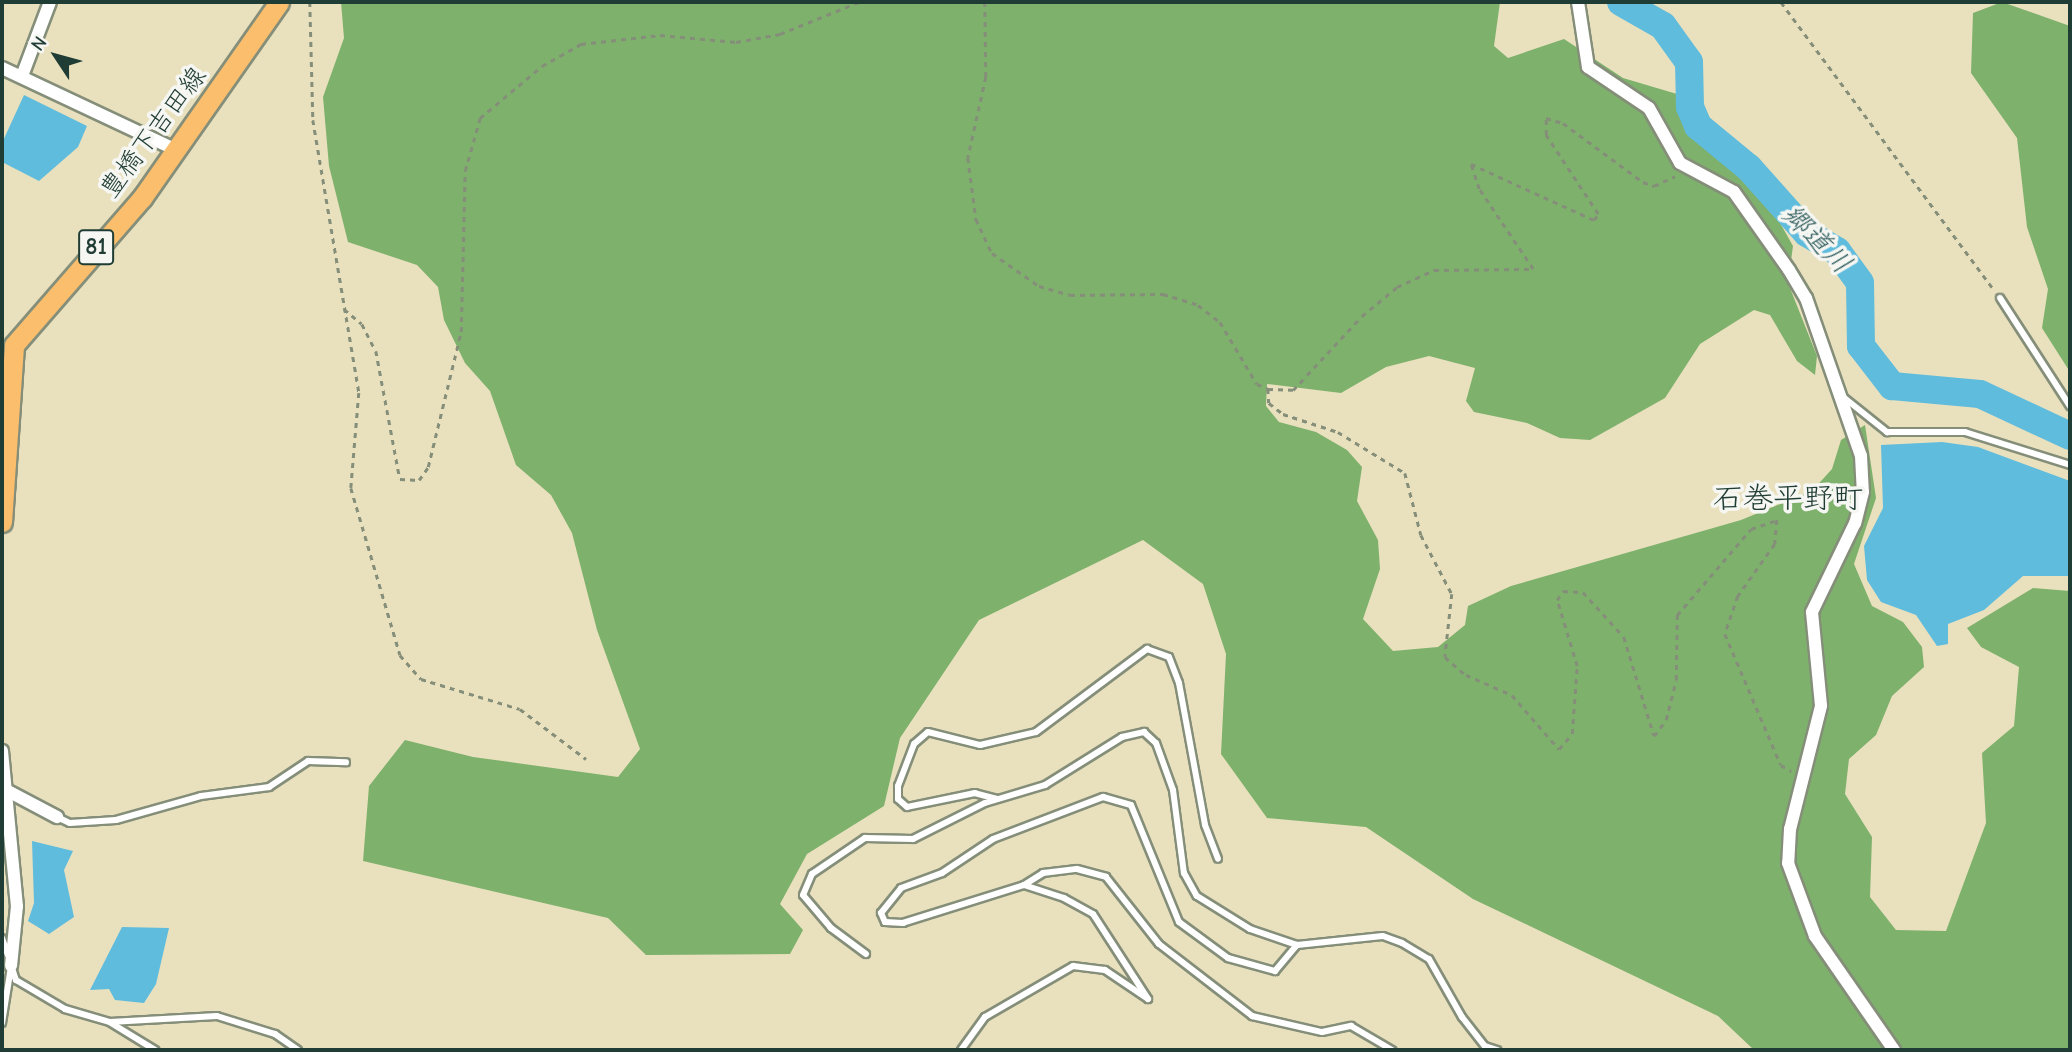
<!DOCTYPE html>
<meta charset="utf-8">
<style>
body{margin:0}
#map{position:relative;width:2072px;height:1052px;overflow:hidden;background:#e9e0be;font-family:"Comic Neue","Klee One",sans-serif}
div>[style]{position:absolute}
.forest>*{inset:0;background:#7eb16c}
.water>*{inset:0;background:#5fbcdd}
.river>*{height:28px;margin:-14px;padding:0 14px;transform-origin:14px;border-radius:14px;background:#5fbcdd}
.path>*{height:2.5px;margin-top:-1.25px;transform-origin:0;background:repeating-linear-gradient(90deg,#848e79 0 5px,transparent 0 10px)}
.roads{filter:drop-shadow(2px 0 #848e79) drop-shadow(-2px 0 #848e79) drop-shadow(0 2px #848e79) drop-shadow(0 -2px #848e79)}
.lane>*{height:6px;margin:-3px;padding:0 3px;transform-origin:3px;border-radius:3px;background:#fff}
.street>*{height:12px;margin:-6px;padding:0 6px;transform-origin:6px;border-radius:6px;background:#fff}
.primary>*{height:19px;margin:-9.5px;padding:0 9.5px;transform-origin:9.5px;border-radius:9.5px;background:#fabe6d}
span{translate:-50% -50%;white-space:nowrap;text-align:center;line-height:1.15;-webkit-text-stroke:7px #f6f6f2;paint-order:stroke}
.shield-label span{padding:2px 5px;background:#f6f6f2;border:2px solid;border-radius:5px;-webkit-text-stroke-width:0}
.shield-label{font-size:24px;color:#1f3d34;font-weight:700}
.street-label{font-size:26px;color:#1f3d34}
.water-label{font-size:28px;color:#2f5d5e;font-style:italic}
.quarter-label{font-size:30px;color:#1f3d34}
.frame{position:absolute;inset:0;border:4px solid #1f3d34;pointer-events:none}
.north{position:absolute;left:21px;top:21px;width:70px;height:70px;-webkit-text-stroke:5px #f6f6f2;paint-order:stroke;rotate:306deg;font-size:19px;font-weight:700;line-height:28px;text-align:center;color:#1f3d34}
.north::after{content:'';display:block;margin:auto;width:24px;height:32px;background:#1f3d34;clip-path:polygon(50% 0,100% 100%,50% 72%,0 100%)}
</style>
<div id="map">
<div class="forest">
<i style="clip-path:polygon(341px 2px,1500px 2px,1494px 46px,1508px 58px,1564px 39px,1623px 78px,1677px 94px,1702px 138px,1770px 205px,1793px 246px,1788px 283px,1817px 356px,1815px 375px,1797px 361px,1770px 315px,1754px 310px,1700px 344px,1665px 398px,1590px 440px,1560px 438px,1527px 423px,1474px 412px,1466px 401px,1475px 368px,1429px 356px,1386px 367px,1341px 393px,1267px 384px,1266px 406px,1279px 422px,1316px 432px,1347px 450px,1362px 467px,1357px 501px,1378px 540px,1380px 569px,1363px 619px,1393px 651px,1438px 647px,1465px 625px,1468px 606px,1511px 586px,1741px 520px,1812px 491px,1832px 469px,1841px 440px,1865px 425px,1876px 498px,1854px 564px,1872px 606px,1903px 622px,1922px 647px,1924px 667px,1892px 696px,1876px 735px,1849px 759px,1845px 794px,1872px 837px,1870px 897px,1896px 930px,1946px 931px,1986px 823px,1982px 753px,2014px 726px,2019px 667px,1981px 647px,1967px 628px,2033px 588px,2070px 591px,2070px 1050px,1754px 1050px,1718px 1016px,1473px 899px,1366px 827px,1267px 818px,1221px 754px,1226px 654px,1203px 584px,1143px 540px,979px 620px,900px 738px,884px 806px,807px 854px,780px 904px,803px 930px,790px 954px,646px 955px,608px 918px,363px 861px,369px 786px,405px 740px,473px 757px,618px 777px,640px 749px,597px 630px,572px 533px,551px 495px,516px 465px,490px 391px,465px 363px,444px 320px,438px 287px,417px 265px,348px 242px,329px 166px,323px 97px,344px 38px)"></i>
<i style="clip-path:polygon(2002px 2px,2070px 26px,2070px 372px,2042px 328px,2048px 289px,2027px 227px,2017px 138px,1971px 73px,1973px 13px)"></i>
</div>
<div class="water">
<i style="clip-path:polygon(24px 95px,87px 126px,78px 147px,39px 181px,2px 162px,2px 143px)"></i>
<i style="clip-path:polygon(1942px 442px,1978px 447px,2070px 481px,2070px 576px,2023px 576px,1984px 610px,1948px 624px,1948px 644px,1937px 646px,1916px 615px,1881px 602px,1867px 580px,1864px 546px,1883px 508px,1881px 445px)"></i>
<i style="clip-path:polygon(32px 841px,73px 851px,64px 870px,74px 917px,49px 934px,28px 921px,34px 903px)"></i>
<i style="clip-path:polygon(122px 927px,169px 928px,156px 984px,144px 1003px,115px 1000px,109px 989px,90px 990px)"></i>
</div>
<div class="river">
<i style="left:1621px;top:2px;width:48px;rotate:29.7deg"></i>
<i style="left:1663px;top:26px;width:44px;rotate:54.2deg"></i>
<i style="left:1689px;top:62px;width:45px;rotate:88.7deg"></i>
<i style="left:1690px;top:107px;width:21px;rotate:67deg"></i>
<i style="left:1698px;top:126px;width:66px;rotate:39.5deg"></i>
<i style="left:1749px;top:168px;width:87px;rotate:48.3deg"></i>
<i style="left:1807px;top:233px;width:35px;rotate:31deg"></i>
<i style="left:1837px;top:251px;width:39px;rotate:54deg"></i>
<i style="left:1860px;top:283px;width:63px;rotate:89.1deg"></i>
<i style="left:1861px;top:346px;width:51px;rotate:52.2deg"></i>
<i style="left:1892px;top:386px;width:88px;rotate:5.2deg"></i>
<i style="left:1980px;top:394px;width:99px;rotate:25deg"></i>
</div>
<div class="path">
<i style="left:310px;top:2px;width:118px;rotate:88.5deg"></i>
<i style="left:313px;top:120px;width:277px;rotate:80.4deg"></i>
<i style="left:359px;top:393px;width:95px;rotate:94.8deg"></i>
<i style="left:351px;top:488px;width:174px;rotate:73.6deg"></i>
<i style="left:400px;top:655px;width:32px;rotate:49deg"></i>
<i style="left:421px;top:679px;width:103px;rotate:16.9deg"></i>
<i style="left:520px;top:709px;width:83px;rotate:37.1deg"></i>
<i style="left:985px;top:2px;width:75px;rotate:89.2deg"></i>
<i style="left:986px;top:77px;width:83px;rotate:102.5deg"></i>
<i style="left:968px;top:158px;width:62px;rotate:82.5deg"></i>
<i style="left:976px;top:219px;width:38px;rotate:65deg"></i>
<i style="left:992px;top:253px;width:57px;rotate:35.1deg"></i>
<i style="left:1039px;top:286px;width:32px;rotate:16deg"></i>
<i style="left:1070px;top:295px;width:93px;rotate:-0.6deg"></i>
<i style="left:1163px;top:294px;width:37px;rotate:17deg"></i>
<i style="left:1198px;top:305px;width:28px;rotate:38deg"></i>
<i style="left:1220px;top:322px;width:72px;rotate:59.2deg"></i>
<i style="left:1257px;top:384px;width:12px;rotate:24deg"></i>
<i style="left:1268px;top:389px;width:25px;rotate:2deg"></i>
<i style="left:1293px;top:390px;width:101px;rotate:-47deg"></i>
<i style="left:1362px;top:316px;width:45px;rotate:-39.6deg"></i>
<i style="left:1397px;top:287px;width:41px;rotate:-24.7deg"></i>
<i style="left:1434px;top:270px;width:99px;rotate:-0.6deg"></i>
<i style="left:1533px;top:269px;width:97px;rotate:-124deg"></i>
<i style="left:1479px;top:189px;width:26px;rotate:-108deg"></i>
<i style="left:1471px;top:164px;width:135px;rotate:24.5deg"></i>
<i style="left:1594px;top:220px;width:7px;rotate:-56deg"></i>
<i style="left:1598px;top:214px;width:95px;rotate:-123.4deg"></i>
<i style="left:1546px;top:135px;width:17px;rotate:-90deg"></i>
<i style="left:1546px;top:118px;width:18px;rotate:16deg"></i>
<i style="left:1563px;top:123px;width:99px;rotate:36.4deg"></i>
<i style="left:1643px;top:182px;width:12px;rotate:20deg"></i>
<i style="left:1654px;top:186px;width:23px;rotate:-25deg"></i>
<i style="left:1781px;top:2px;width:358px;rotate:53.5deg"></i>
<i style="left:344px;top:309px;width:23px;rotate:40deg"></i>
<i style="left:362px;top:324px;width:30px;rotate:63deg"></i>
<i style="left:376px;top:351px;width:130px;rotate:79.4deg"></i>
<i style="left:400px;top:479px;width:19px;rotate:3deg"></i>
<i style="left:419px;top:480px;width:16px;rotate:-55deg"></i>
<i style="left:428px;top:467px;width:139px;rotate:-76.3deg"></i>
<i style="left:461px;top:332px;width:161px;rotate:-88.6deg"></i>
<i style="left:465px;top:171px;width:55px;rotate:-74.2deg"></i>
<i style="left:480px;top:118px;width:81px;rotate:-40deg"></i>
<i style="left:542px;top:66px;width:45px;rotate:-29.4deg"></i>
<i style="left:581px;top:44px;width:80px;rotate:-6.5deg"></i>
<i style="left:660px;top:35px;width:76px;rotate:5.3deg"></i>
<i style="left:736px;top:42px;width:45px;rotate:-10.3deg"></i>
<i style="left:780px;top:34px;width:85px;rotate:-22.1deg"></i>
<i style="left:1268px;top:389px;width:14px;rotate:86deg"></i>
<i style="left:1269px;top:403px;width:18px;rotate:38deg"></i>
<i style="left:1283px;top:414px;width:58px;rotate:18.1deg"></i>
<i style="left:1338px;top:432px;width:79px;rotate:31.5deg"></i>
<i style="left:1405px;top:473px;width:64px;rotate:75.5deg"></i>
<i style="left:1421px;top:535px;width:67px;rotate:62.3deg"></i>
<i style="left:1452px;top:594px;width:63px;rotate:96.3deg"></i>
<i style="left:1445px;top:657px;width:28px;rotate:41deg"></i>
<i style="left:1466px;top:675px;width:50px;rotate:23.5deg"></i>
<i style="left:1512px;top:695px;width:72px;rotate:49deg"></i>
<i style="left:1559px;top:749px;width:20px;rotate:-49deg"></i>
<i style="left:1572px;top:734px;width:68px;rotate:-85.8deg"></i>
<i style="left:1577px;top:666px;width:69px;rotate:-106.9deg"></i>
<i style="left:1557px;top:600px;width:11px;rotate:-56deg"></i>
<i style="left:1563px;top:591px;width:20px;rotate:3deg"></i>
<i style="left:1583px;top:592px;width:61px;rotate:47.7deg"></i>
<i style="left:1624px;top:637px;width:103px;rotate:73.1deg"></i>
<i style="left:1654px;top:736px;width:20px;rotate:-53deg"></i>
<i style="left:1666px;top:720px;width:41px;rotate:-76deg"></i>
<i style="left:1676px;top:680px;width:65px;rotate:-89.1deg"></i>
<i style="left:1677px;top:615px;width:113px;rotate:-49.3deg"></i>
<i style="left:1751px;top:529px;width:28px;rotate:-19deg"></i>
<i style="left:1777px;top:520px;width:24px;rotate:95deg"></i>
<i style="left:1775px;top:544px;width:64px;rotate:125.4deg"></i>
<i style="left:1738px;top:596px;width:40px;rotate:108.9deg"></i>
<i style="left:1725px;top:634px;width:142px;rotate:66.9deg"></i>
<i style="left:1781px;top:765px;width:12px;rotate:31deg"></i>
</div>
<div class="roads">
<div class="lane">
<i style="left:2000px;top:298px;width:129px;rotate:57.1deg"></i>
<i style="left:1842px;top:396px;width:58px;rotate:38.7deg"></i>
<i style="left:1887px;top:432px;width:78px"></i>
<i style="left:1965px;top:432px;width:110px;rotate:17.4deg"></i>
<i style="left:997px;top:799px;width:23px;rotate:-165deg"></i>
<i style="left:975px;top:793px;width:69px;rotate:168.4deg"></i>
<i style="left:907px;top:807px;width:12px;rotate:-138deg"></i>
<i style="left:898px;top:799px;width:13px;rotate:-90deg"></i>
<i style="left:898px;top:786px;width:45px;rotate:-69.1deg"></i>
<i style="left:914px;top:744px;width:18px;rotate:-41deg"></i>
<i style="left:928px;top:732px;width:54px;rotate:14deg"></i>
<i style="left:980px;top:745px;width:57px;rotate:-13.1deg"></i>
<i style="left:1036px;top:732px;width:139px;rotate:-36.8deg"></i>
<i style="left:1147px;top:649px;width:23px;rotate:20deg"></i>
<i style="left:1169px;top:657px;width:28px;rotate:69deg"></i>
<i style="left:1179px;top:683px;width:144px;rotate:79.6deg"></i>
<i style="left:1205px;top:825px;width:36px;rotate:69deg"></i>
<i style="left:57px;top:817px;width:14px;rotate:25deg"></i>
<i style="left:70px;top:823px;width:46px;rotate:-3.7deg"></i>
<i style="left:116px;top:820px;width:88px;rotate:-15.8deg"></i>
<i style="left:201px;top:796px;width:69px;rotate:-7.5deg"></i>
<i style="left:269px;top:787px;width:47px;rotate:-33.7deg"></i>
<i style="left:308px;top:761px;width:38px;rotate:2deg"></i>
<i style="left:1024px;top:885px;width:22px;rotate:-32deg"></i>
<i style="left:1043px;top:873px;width:34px;rotate:-7deg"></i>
<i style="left:1077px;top:869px;width:30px;rotate:15deg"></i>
<i style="left:1106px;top:877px;width:85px;rotate:51.7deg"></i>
<i style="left:1159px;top:944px;width:118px;rotate:37.7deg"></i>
<i style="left:1252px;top:1016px;width:72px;rotate:12.9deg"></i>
<i style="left:1322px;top:1032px;width:30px;rotate:-12deg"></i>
<i style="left:1351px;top:1026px;width:48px;rotate:30.3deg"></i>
<i style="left:2px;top:938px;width:18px;rotate:71deg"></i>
<i style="left:866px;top:954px;width:44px;rotate:-143.4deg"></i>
<i style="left:831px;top:928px;width:43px;rotate:-130.3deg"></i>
<i style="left:803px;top:895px;width:23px;rotate:-67deg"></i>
<i style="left:812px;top:874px;width:64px;rotate:-34.2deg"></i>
<i style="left:865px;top:838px;width:48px;rotate:1.2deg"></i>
<i style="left:913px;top:839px;width:80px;rotate:-26.6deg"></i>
<i style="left:985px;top:803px;width:63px;rotate:-16.7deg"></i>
<i style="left:1045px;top:785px;width:91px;rotate:-31.9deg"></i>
<i style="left:1122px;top:737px;width:23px;rotate:-13deg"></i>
<i style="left:1144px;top:732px;width:16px;rotate:43deg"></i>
<i style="left:1156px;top:743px;width:50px;rotate:70.1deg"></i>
<i style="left:1173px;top:790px;width:84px;rotate:82.5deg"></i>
<i style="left:1184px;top:873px;width:26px;rotate:61deg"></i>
<i style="left:1197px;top:896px;width:62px;rotate:31.9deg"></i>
<i style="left:1250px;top:929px;width:50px;rotate:18.8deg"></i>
<i style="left:1297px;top:945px;width:86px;rotate:-6deg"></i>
<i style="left:1383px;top:936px;width:20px;rotate:20deg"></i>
<i style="left:1402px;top:943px;width:31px;rotate:31deg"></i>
<i style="left:1429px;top:959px;width:67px;rotate:60.4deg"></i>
<i style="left:1462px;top:1017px;width:37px;rotate:52deg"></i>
<i style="left:1485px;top:1046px;width:13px;rotate:18deg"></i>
<i style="left:11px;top:965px;width:16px;rotate:72deg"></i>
<i style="left:16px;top:980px;width:57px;rotate:30.6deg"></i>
<i style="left:65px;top:1009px;width:47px;rotate:16.1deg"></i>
<i style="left:110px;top:1022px;width:107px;rotate:-3.2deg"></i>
<i style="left:217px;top:1016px;width:61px;rotate:17.2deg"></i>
<i style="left:275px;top:1034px;width:28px;rotate:35deg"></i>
<i style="left:2px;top:1023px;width:57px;rotate:-80.9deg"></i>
<i style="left:111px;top:1023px;width:52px;rotate:31.5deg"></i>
<i style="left:961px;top:1050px;width:41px;rotate:-54deg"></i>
<i style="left:985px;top:1017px;width:102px;rotate:-30.1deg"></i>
<i style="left:1073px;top:966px;width:32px;rotate:7deg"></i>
<i style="left:1105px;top:970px;width:52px;rotate:34deg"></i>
<i style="left:1148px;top:999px;width:101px;rotate:-122.9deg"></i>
<i style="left:1093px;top:914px;width:33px;rotate:-151deg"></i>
<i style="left:1064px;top:898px;width:42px;rotate:-162deg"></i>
<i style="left:1024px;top:885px;width:127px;rotate:162.6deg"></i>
<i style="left:903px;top:923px;width:18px;rotate:-177deg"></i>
<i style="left:885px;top:922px;width:10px;rotate:-114deg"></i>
<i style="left:881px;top:913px;width:32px;rotate:-51deg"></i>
<i style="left:901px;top:888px;width:44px;rotate:-20.1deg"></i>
<i style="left:942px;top:873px;width:61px;rotate:-33.7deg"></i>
<i style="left:993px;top:839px;width:118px;rotate:-20.9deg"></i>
<i style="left:1103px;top:797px;width:29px;rotate:16deg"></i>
<i style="left:1131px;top:805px;width:126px;rotate:67.7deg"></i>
<i style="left:1179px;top:922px;width:61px;rotate:36.3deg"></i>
<i style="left:1228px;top:958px;width:49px;rotate:15.5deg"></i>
<i style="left:1275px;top:971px;width:34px;rotate:-50deg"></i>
</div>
<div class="street">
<i style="left:1578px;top:2px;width:66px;rotate:81.3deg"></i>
<i style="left:1588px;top:67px;width:73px;rotate:33.9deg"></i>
<i style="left:1649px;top:108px;width:63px;rotate:60.6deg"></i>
<i style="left:1680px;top:163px;width:61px;rotate:28.2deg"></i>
<i style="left:1734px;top:192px;width:95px;rotate:54.8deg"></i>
<i style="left:1789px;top:270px;width:33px;rotate:59deg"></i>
<i style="left:1806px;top:298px;width:167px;rotate:70.8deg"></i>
<i style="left:1861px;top:456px;width:36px;rotate:87deg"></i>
<i style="left:1863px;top:492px;width:32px;rotate:104deg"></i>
<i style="left:1855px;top:523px;width:99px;rotate:115.8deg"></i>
<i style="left:1812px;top:612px;width:94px;rotate:84.5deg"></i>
<i style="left:1821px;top:706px;width:127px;rotate:104.1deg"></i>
<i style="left:1790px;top:829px;width:34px;rotate:93deg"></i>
<i style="left:1788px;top:863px;width:78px;rotate:69.7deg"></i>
<i style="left:1815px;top:936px;width:139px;rotate:55.3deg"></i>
<i style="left:2px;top:68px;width:195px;rotate:25.2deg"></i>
<i style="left:22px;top:76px;width:79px;rotate:-69.3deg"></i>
<i style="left:2px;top:751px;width:156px;rotate:84.5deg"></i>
<i style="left:17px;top:906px;width:60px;rotate:95.7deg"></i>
<i style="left:6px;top:790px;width:58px;rotate:27.9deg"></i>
</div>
<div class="primary">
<i style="left:2px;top:522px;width:177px;rotate:-86.1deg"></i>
<i style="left:14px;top:345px;width:195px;rotate:-49deg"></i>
<i style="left:142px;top:198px;width:239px;rotate:-55deg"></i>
</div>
</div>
<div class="shield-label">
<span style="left:96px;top:247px">81</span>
</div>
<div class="street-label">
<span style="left:154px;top:133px;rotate:-53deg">豊橋下吉田線</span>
</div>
<div class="water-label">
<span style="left:1817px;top:239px;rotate:45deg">郷道川</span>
</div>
<div class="quarter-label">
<span style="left:1788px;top:499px">石巻平野町</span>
</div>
<div class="frame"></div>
<div class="north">N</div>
</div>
